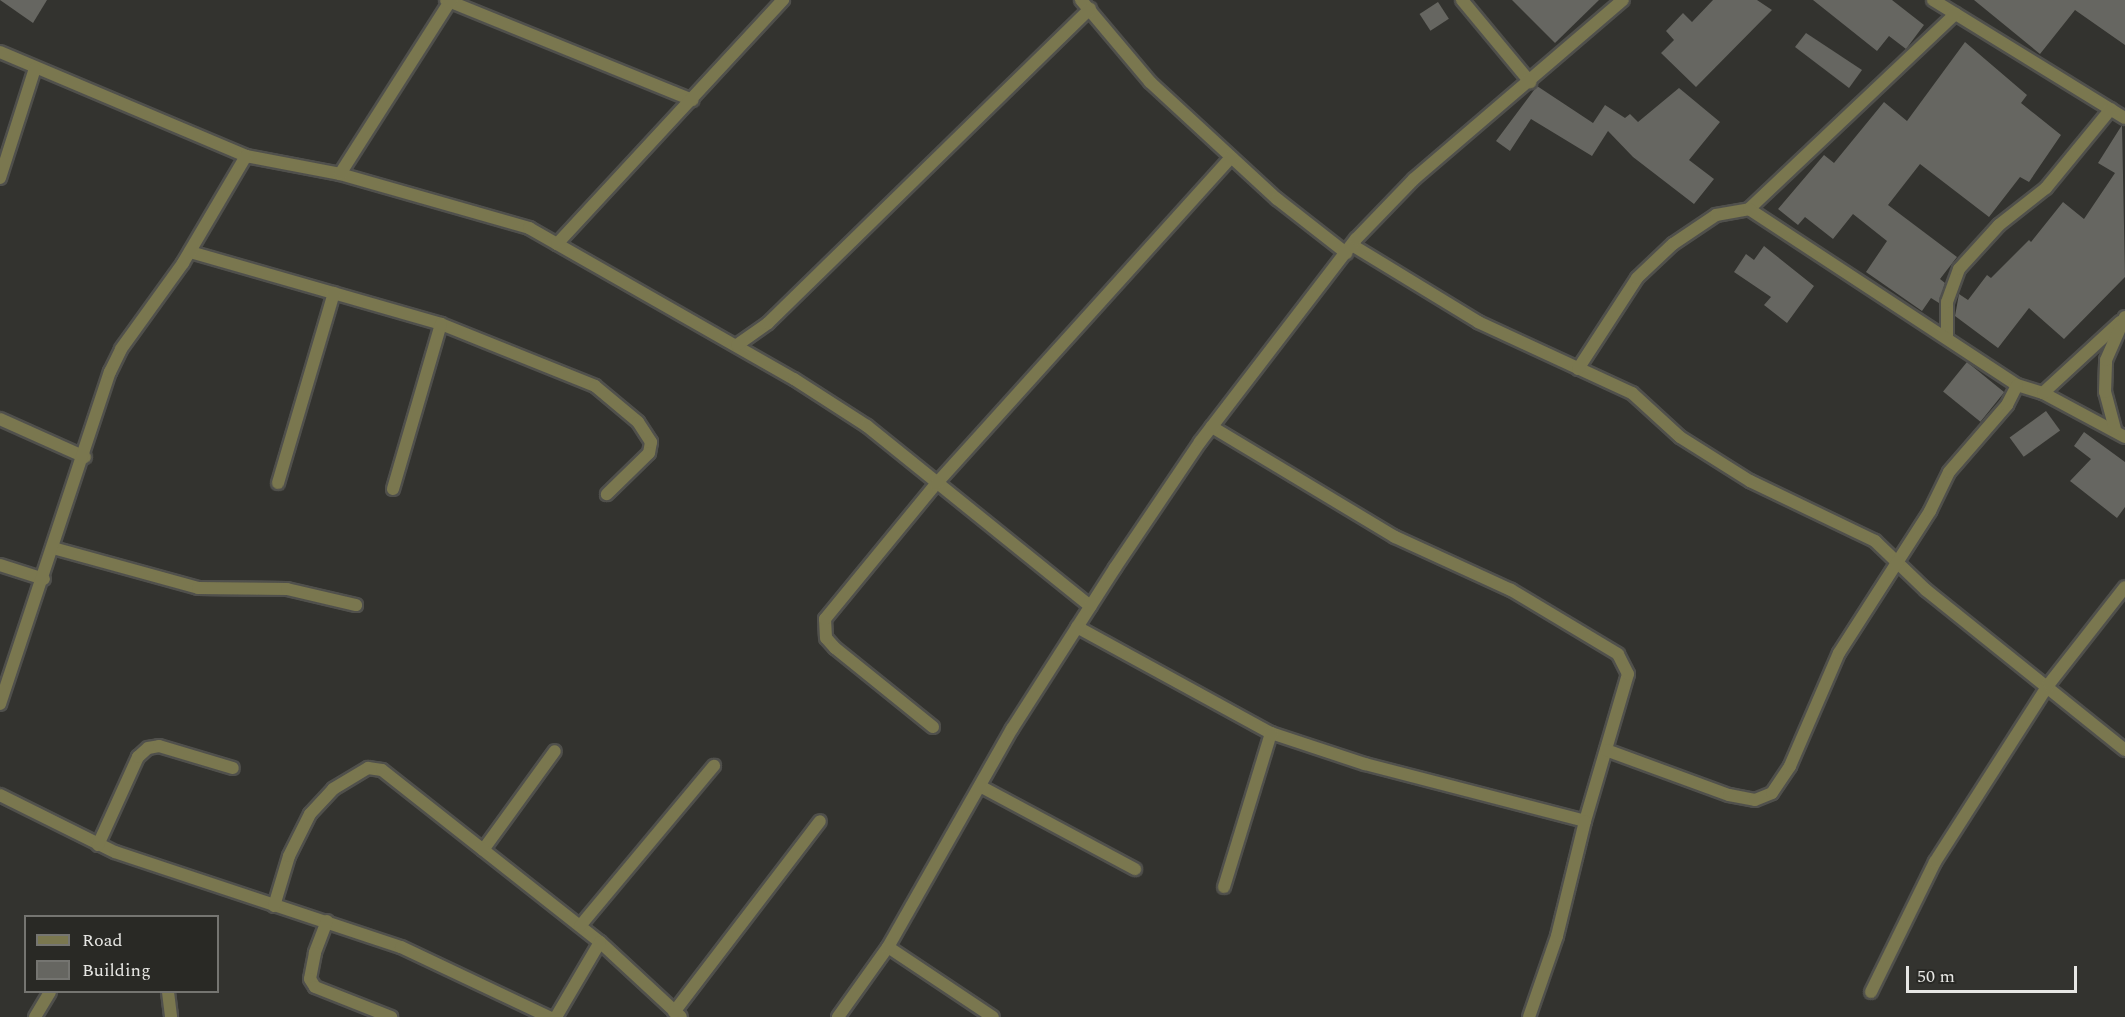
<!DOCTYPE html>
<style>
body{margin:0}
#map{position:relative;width:2125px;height:1017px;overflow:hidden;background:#33332f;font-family:Spectral,serif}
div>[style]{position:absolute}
.building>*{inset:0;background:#666661;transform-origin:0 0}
.roads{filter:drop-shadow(2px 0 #50504c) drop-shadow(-2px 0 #50504c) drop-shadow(0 2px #50504c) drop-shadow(0 -2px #50504c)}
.street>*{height:12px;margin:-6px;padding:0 6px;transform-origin:6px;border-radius:6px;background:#7a774f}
span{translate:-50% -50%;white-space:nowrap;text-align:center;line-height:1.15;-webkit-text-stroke:6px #292925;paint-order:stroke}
.legend{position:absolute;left:24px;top:915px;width:195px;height:78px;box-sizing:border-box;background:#292925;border:2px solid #757571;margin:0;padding:8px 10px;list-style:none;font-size:18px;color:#e7e7e4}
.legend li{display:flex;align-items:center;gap:12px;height:30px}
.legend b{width:30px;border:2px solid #757571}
.scale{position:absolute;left:1906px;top:966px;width:171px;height:27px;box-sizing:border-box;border:3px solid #e7e7e4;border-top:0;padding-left:8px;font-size:18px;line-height:21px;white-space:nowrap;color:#e7e7e4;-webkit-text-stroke:4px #292925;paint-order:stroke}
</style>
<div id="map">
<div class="building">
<i style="clip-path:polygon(0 0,47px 0,33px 23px)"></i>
<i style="clip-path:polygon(1512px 0,1599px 0,1555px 43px)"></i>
<i style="clip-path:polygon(1713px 0,1757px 0,1772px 10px,1696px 87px,1661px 53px,1674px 40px,1666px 31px,1683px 13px,1692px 22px)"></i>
<i style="clip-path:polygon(1813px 0,1892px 0,1924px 25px,1906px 49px,1889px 36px,1877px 51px)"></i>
<i style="clip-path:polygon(1974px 0,2125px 0,2125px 45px,2075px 10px,2040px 54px)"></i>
<i style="left:1438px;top:2px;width:20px;height:22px;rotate:57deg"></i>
<i style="clip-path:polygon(1806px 33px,1862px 70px,1849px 88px,1795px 47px)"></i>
<i style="clip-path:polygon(1965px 42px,2027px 95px,2021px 103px,2061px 135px,2029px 182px,2020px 177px,1989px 217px,1920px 164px,1888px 205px,1957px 257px,1940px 279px,1945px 283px,1939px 303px,1931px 298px,1922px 311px,1866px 272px,1887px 241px,1853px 214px,1833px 239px,1805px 217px,1798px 225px,1778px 209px,1824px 155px,1834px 163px,1884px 102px,1907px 121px)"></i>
<i style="clip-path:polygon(1537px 86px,1593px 123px,1605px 105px,1625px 118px,1630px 114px,1638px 122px,1679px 88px,1720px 122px,1689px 160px,1714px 179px,1694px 204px,1633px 157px,1608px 131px,1592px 156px,1531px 119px,1510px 151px,1496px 141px)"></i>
<i style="clip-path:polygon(2122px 125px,2125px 277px,2064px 339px,2029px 308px,1998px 348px,1955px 316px,1959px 294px,1968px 300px,1987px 275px,1991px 278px,2029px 240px,2031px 242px,2063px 202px,2084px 219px,2115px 173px,2098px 163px)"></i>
<i style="clip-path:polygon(1764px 246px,1814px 286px,1787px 323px,1764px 305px,1771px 297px,1734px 272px,1746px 254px,1754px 260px)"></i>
<i style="left:1967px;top:362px;width:48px;height:38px;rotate:39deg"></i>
<i style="left:2046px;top:411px;width:24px;height:45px;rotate:54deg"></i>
<i style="clip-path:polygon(2084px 432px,2125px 462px,2125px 507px,2117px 518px,2070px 481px,2091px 459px,2074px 446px)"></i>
</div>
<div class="roads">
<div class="street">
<i style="left:446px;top:0;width:266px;rotate:22.1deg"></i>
<i style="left:1081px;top:0;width:107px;rotate:49.9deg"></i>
<i style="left:1150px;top:82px;width:173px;rotate:42.7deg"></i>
<i style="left:1277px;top:199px;width:88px;rotate:38deg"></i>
<i style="left:1462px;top:0;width:107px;rotate:50.3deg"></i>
<i style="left:1933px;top:0;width:225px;rotate:31.6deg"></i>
<i style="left:0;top:52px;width:267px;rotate:22.9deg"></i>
<i style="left:246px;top:156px;width:96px;rotate:10.8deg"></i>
<i style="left:340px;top:174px;width:197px;rotate:15.9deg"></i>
<i style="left:529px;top:228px;width:305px;rotate:29.7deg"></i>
<i style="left:794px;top:379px;width:87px;rotate:32.8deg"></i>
<i style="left:867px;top:426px;width:287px;rotate:38.9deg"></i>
<i style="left:340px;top:174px;width:206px;rotate:-57.5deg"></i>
<i style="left:0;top:178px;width:115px;rotate:-72.3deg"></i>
<i style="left:1749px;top:209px;width:284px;rotate:-43.4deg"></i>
<i style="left:557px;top:244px;width:333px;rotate:-47.2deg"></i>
<i style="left:1352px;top:245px;width:148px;rotate:31.4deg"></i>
<i style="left:1478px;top:322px;width:170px;rotate:24.8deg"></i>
<i style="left:1632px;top:393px;width:65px;rotate:42.5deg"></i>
<i style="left:1680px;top:437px;width:83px;rotate:32.2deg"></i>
<i style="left:1750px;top:481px;width:139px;rotate:25.6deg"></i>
<i style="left:1875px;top:541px;width:71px;rotate:43.9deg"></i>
<i style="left:1926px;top:590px;width:255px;rotate:38.8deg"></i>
<i style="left:190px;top:252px;width:261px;rotate:16deg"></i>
<i style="left:441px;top:324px;width:166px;rotate:21.9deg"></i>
<i style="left:595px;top:386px;width:56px;rotate:39.9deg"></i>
<i style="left:638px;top:422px;width:24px;rotate:57deg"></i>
<i style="left:651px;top:442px;width:11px;rotate:100deg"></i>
<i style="left:649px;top:453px;width:59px;rotate:135.7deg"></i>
<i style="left:1947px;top:337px;width:35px;rotate:-90deg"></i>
<i style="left:1947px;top:302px;width:35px;rotate:-70deg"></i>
<i style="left:1959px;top:269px;width:59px;rotate:-47.7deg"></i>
<i style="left:1999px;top:225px;width:60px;rotate:-38.2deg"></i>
<i style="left:2046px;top:188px;width:102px;rotate:-50.6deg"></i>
<i style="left:737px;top:345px;width:38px;rotate:-35deg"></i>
<i style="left:768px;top:323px;width:450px;rotate:-44.3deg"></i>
<i style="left:1578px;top:369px;width:108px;rotate:-57deg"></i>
<i style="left:1637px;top:278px;width:50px;rotate:-43.4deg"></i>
<i style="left:1673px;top:244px;width:52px;rotate:-34deg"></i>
<i style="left:1716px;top:215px;width:34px;rotate:-10deg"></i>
<i style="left:1749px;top:209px;width:321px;rotate:33.3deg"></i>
<i style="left:2017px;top:385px;width:27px;rotate:17deg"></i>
<i style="left:2043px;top:393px;width:93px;rotate:28.2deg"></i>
<i style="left:2043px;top:393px;width:105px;rotate:-42.7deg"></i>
<i style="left:0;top:419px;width:93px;rotate:24.1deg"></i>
<i style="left:2115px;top:429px;width:38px;rotate:-105deg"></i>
<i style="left:2105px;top:392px;width:32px;rotate:-88deg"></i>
<i style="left:2106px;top:360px;width:47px;rotate:-66.2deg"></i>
<i style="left:278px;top:483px;width:198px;rotate:-73.6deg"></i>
<i style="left:393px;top:489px;width:172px;rotate:-73.8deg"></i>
<i style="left:53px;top:548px;width:150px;rotate:15.4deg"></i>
<i style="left:198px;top:588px;width:89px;rotate:0.6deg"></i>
<i style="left:287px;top:589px;width:71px;rotate:13.1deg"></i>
<i style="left:0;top:565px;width:46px;rotate:17.7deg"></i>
<i style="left:1077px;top:627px;width:221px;rotate:28.7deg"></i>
<i style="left:1271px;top:733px;width:99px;rotate:18.3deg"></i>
<i style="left:1365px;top:764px;width:227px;rotate:14.5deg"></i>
<i style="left:1585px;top:821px;width:153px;rotate:-73.7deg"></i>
<i style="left:1628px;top:674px;width:22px;rotate:-117deg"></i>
<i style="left:1618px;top:654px;width:125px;rotate:-149.1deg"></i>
<i style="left:1511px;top:590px;width:128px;rotate:-155.4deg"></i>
<i style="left:1395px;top:537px;width:214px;rotate:-149deg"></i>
<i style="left:0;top:704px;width:350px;rotate:-71.7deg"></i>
<i style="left:110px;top:372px;width:25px;rotate:-64deg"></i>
<i style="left:121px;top:349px;width:106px;rotate:-54.2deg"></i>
<i style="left:183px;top:263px;width:124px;rotate:-59.5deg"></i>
<i style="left:933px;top:727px;width:126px;rotate:-141.1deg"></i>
<i style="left:835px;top:648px;width:13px;rotate:-132deg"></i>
<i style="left:826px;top:638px;width:19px;rotate:-93deg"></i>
<i style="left:825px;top:619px;width:175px;rotate:-50.6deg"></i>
<i style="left:936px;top:484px;width:440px;rotate:-47.9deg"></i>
<i style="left:1606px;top:750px;width:131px;rotate:20.1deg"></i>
<i style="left:1729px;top:795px;width:26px;rotate:11deg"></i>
<i style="left:1755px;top:800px;width:18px;rotate:-22deg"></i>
<i style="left:1772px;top:793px;width:32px;rotate:-56deg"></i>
<i style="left:1790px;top:766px;width:123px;rotate:-66.6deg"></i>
<i style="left:1839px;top:653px;width:169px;rotate:-57.3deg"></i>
<i style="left:1930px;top:511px;width:43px;rotate:-64deg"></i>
<i style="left:1949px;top:472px;width:89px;rotate:-49.1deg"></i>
<i style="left:2007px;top:405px;width:22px;rotate:-63deg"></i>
<i style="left:980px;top:786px;width:176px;rotate:28.2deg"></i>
<i style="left:0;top:795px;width:128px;rotate:26.4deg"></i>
<i style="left:115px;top:852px;width:301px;rotate:18.4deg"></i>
<i style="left:401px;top:947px;width:164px;rotate:25.3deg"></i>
<i style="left:98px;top:845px;width:97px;rotate:-65.6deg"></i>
<i style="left:138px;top:757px;width:13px;rotate:-42deg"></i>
<i style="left:148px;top:748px;width:11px;rotate:-10deg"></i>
<i style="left:159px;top:746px;width:77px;rotate:16.6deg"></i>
<i style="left:483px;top:850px;width:122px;rotate:-54deg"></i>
<i style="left:1224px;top:887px;width:161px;rotate:-73deg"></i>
<i style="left:274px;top:906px;width:52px;rotate:-73.3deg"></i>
<i style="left:289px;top:856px;width:47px;rotate:-63.4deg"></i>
<i style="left:310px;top:814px;width:34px;rotate:-47deg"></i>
<i style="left:333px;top:789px;width:41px;rotate:-31deg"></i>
<i style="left:368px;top:768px;width:14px;rotate:8deg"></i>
<i style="left:382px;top:770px;width:278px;rotate:38.3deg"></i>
<i style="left:600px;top:942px;width:110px;rotate:42.8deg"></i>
<i style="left:327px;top:921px;width:34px;rotate:111deg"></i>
<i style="left:315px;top:953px;width:26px;rotate:101deg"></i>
<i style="left:310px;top:979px;width:9px;rotate:58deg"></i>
<i style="left:315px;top:987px;width:82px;rotate:21.5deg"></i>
<i style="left:580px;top:926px;width:209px;rotate:-50.1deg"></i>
<i style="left:888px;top:947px;width:126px;rotate:33.7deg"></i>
<i style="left:168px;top:992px;width:25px;rotate:83deg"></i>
<i style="left:1871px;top:992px;width:145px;rotate:-63.8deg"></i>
<i style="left:1935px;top:862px;width:211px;rotate:-57.4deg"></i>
<i style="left:2049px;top:684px;width:123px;rotate:-51.9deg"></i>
<i style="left:674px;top:1012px;width:240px;rotate:-52.6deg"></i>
<i style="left:35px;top:1017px;width:29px;rotate:-59deg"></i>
<i style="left:556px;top:1017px;width:87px;rotate:-59.6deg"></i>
<i style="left:838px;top:1017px;width:86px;rotate:-54.5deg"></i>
<i style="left:888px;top:947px;width:251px;rotate:-60.4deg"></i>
<i style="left:1012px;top:729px;width:191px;rotate:-57.4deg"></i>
<i style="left:1115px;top:568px;width:152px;rotate:-56deg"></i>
<i style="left:1200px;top:442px;width:256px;rotate:-52.5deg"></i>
<i style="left:1356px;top:239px;width:83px;rotate:-46deg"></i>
<i style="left:1414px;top:179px;width:275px;rotate:-40.6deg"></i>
<i style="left:1529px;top:1017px;width:86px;rotate:-70.9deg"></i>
<i style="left:1557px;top:936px;width:118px;rotate:-76.3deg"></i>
</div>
</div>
<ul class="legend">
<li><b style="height:8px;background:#7a774f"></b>Road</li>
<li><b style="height:16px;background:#666661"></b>Building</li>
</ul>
<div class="scale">50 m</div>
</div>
